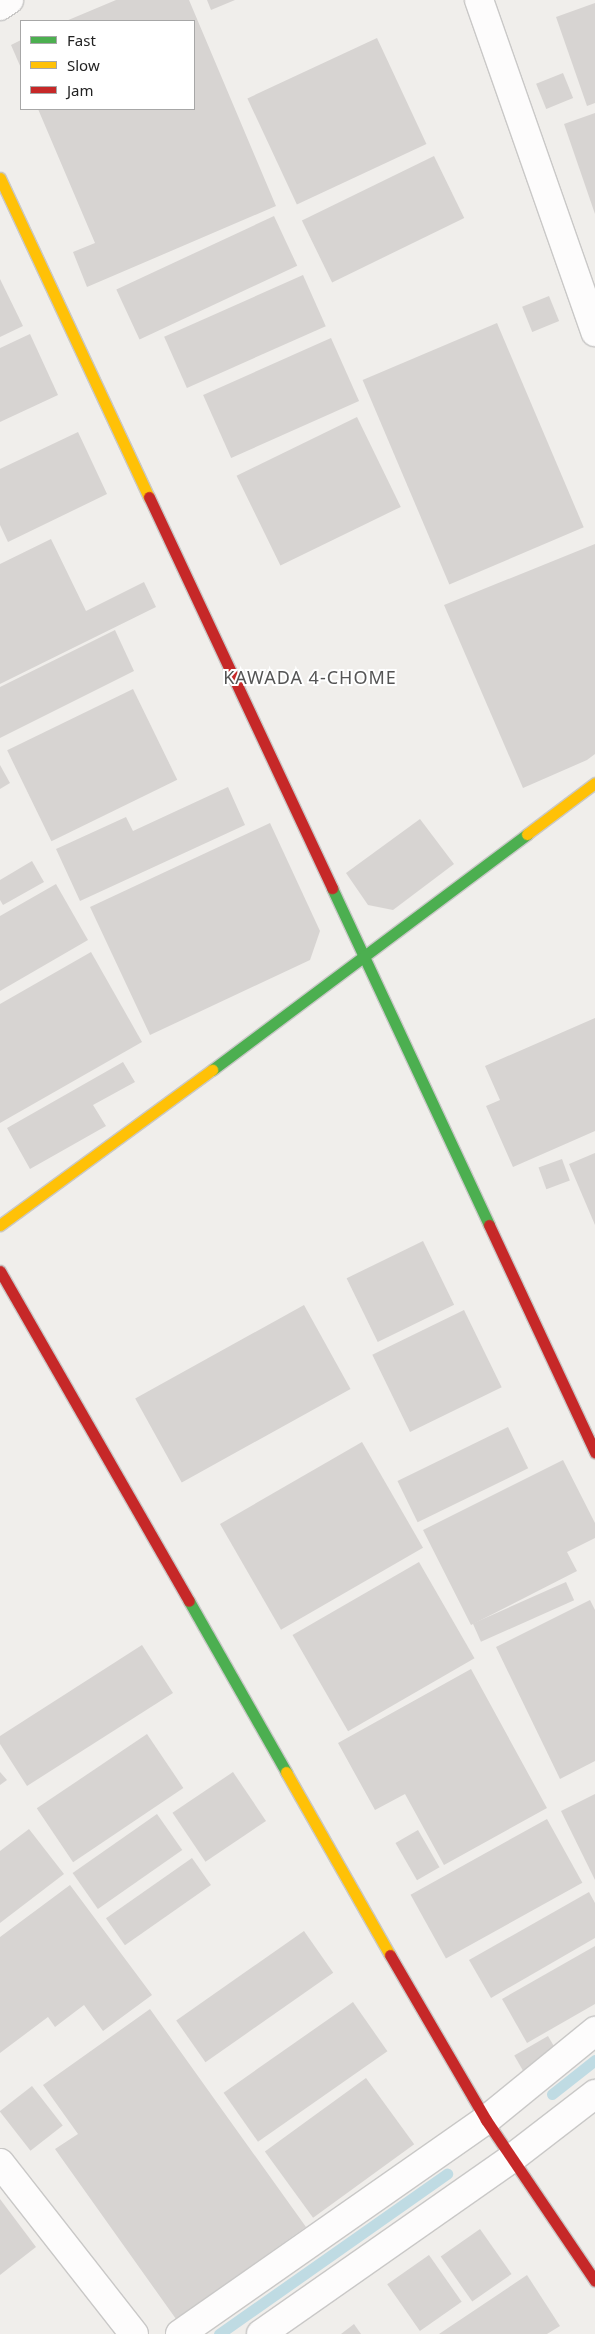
<!DOCTYPE html>
<style>
body{margin:0}
#map{position:relative;width:595px;height:2334px;overflow:hidden;background:#f0eeeb;font-family:"Noto Sans",sans-serif}
div>[style]{position:absolute}
.stream>*{height:11px;margin:-5.5px;padding:0 5.5px;transform-origin:5.5px;border-radius:5.5px;background:#bfdbe3}
.building>*{inset:0;background:#d7d4d2;transform-origin:0 0}
.roads{filter:drop-shadow(1px 0 #c9c8c7) drop-shadow(-1px 0 #c9c8c7) drop-shadow(0 1px #c9c8c7) drop-shadow(0 -1px #c9c8c7)}
.street>*{height:28px;margin:-14px;padding:0 14px;transform-origin:14px;border-radius:14px;background:#fdfcfc}
.fast>*{height:11px;margin:-5.5px;padding:0 5.5px;transform-origin:5.5px;border-radius:5.5px;background:#4caf50}
.slow>*{height:11px;margin:-5.5px;padding:0 5.5px;transform-origin:5.5px;border-radius:5.5px;background:#ffc107}
.jam>*{height:11px;margin:-5.5px;padding:0 5.5px;transform-origin:5.5px;border-radius:5.5px;background:#c62828}
span{translate:-50% -50%;white-space:nowrap;text-align:center;line-height:1.15;-webkit-text-stroke:4px #fff;paint-order:stroke}
.neighbourhood-label{font-size:18px;color:#555;letter-spacing:1px}
.legend{position:absolute;left:20px;top:20px;width:175px;height:90px;box-sizing:border-box;background:#fff;border:1px solid #a7a7a7;margin:0;padding:6px 9px;list-style:none;font-size:15px;color:#222}
.legend li{display:flex;align-items:center;gap:10px;height:25px}
.legend b{width:25px;border:1px solid #a7a7a7}
</style>
<div id="map">
<div class="stream">
<i style="left:552px;top:2094px;width:55px;rotate:-38.3deg"></i>
<i style="left:219px;top:2334px;width:279px;rotate:-35.1deg"></i>
</div>
<div class="building">
<i style="clip-path:polygon(116px 0,189px 0,276px 206px,87px 287px,73px 252px,95px 243px,38px 109px,194px 109px,194px 21px,66px 21px)"></i>
<i style="clip-path:polygon(207px 0,235px 0,211px 10px)"></i>
<i style="clip-path:polygon(595px 3px,595px 103px,587px 106px,556px 17px)"></i>
<i style="left:377px;top:38px;width:117px;height:143px;rotate:65deg"></i>
<i style="clip-path:polygon(21px 40px,21px 68px,11px 45px)"></i>
<i style="left:563px;top:73px;width:27px;height:29px;rotate:68deg"></i>
<i style="clip-path:polygon(595px 113px,595px 214px,564px 124px)"></i>
<i style="left:434px;top:156px;width:69px;height:147px;rotate:64deg"></i>
<i style="left:274px;top:216px;width:55px;height:174px;rotate:65deg"></i>
<i style="left:303px;top:275px;width:56px;height:152px;rotate:66deg"></i>
<i style="clip-path:polygon(0 279px,23px 326px,0 337px)"></i>
<i style="left:549px;top:296px;width:27px;height:29px;rotate:68deg"></i>
<i style="left:497px;top:323px;width:222px;height:146px;rotate:67deg"></i>
<i style="clip-path:polygon(30px 334px,58px 395px,0 422px,0 348px)"></i>
<i style="left:331px;top:338px;width:69px;height:140px;rotate:66deg"></i>
<i style="left:357px;top:417px;width:100px;height:134px;rotate:64deg"></i>
<i style="clip-path:polygon(78px 432px,107px 494px,8px 542px,0 525px,0 469px)"></i>
<i style="clip-path:polygon(51px 539px,86px 611px,144px 582px,156px 607px,0 684px,0 564px)"></i>
<i style="clip-path:polygon(595px 544px,595px 754px,587px 760px,523px 788px,444px 605px)"></i>
<i style="clip-path:polygon(115px 630px,134px 671px,0 738px,0 687px)"></i>
<i style="left:133px;top:689px;width:101px;height:140px;rotate:64deg"></i>
<i style="clip-path:polygon(0 765px,10px 783px,0 789px)"></i>
<i style="clip-path:polygon(228px 787px,245px 825px,80px 901px,56px 849px,126px 817px,133px 831px)"></i>
<i style="clip-path:polygon(420px 819px,454px 864px,393px 910px,368px 905px,346px 873px)"></i>
<i style="clip-path:polygon(270px 823px,320px 931px,310px 960px,150px 1035px,90px 907px)"></i>
<i style="clip-path:polygon(32px 861px,44px 882px,3px 905px,0 900px,0 880px)"></i>
<i style="clip-path:polygon(56px 884px,88px 940px,0 991px,0 916px)"></i>
<i style="clip-path:polygon(91px 952px,142px 1042px,0 1123px,0 1004px)"></i>
<i style="clip-path:polygon(595px 1018px,595px 1131px,513px 1167px,486px 1106px,500px 1100px,485px 1066px)"></i>
<i style="clip-path:polygon(123px 1062px,135px 1082px,93px 1105px,106px 1126px,30px 1169px,7px 1128px)"></i>
<i style="clip-path:polygon(595px 1153px,595px 1225px,569px 1164px)"></i>
<i style="left:562px;top:1159px;width:23px;height:25px;rotate:70deg"></i>
<i style="left:423px;top:1241px;width:71px;height:85px;rotate:64deg"></i>
<i style="left:304px;top:1305px;width:96px;height:193px;rotate:61deg"></i>
<i style="left:464px;top:1310px;width:86px;height:102px;rotate:64deg"></i>
<i style="left:508px;top:1427px;width:46px;height:123px;rotate:64deg"></i>
<i style="left:362px;top:1442px;width:122px;height:164px;rotate:60deg"></i>
<i style="clip-path:polygon(563px 1460px,595px 1523px,595px 1538px,567px 1552px,577px 1571px,471px 1625px,423px 1530px)"></i>
<i style="left:419px;top:1562px;width:111px;height:146px;rotate:60deg"></i>
<i style="left:566px;top:1582px;width:20px;height:102px;rotate:66deg"></i>
<i style="clip-path:polygon(590px 1600px,595px 1610px,595px 1761px,560px 1779px,496px 1647px)"></i>
<i style="clip-path:polygon(142px 1645px,173px 1693px,27px 1786px,0 1744px,0 1736px)"></i>
<i style="clip-path:polygon(471px 1669px,547px 1808px,444px 1865px,405px 1794px,375px 1810px,338px 1743px)"></i>
<i style="left:147px;top:1734px;width:65px;height:133px;rotate:56deg"></i>
<i style="clip-path:polygon(0 1772px,7px 1780px,0 1785px)"></i>
<i style="left:233px;top:1772px;width:59px;height:73px;rotate:56deg"></i>
<i style="clip-path:polygon(595px 1794px,595px 1880px,561px 1811px)"></i>
<i style="left:157px;top:1814px;width:44px;height:103px;rotate:55deg"></i>
<i style="left:547px;top:1819px;width:73px;height:156px;rotate:61deg"></i>
<i style="clip-path:polygon(29px 1829px,64px 1874px,0 1923px,0 1851px)"></i>
<i style="left:418px;top:1830px;width:43px;height:26px;rotate:60deg"></i>
<i style="left:192px;top:1858px;width:33px;height:105px;rotate:55deg"></i>
<i style="clip-path:polygon(70px 1885px,152px 1995px,103px 2031px,84px 2005px,55px 2027px,48px 2017px,0 2053px,0 1937px)"></i>
<i style="clip-path:polygon(589px 1892px,595px 1903px,595px 1938px,491px 1998px,469px 1960px)"></i>
<i style="left:304px;top:1931px;width:51px;height:156px;rotate:55deg"></i>
<i style="clip-path:polygon(595px 1946px,595px 2004px,527px 2043px,502px 1999px)"></i>
<i style="left:353px;top:2002px;width:60px;height:158px;rotate:55deg"></i>
<i style="clip-path:polygon(150px 2009px,306px 2227px,176px 2319px,55px 2149px,78px 2134px,43px 2085px)"></i>
<i style="left:548px;top:2036px;width:20px;height:39px;rotate:60deg"></i>
<i style="left:366px;top:2078px;width:82px;height:125px;rotate:54deg"></i>
<i style="left:32px;top:2086px;width:50px;height:41px;rotate:52deg"></i>
<i style="clip-path:polygon(0 2199px,36px 2247px,0 2275px)"></i>
<i style="left:480px;top:2229px;width:55px;height:48px;rotate:55deg"></i>
<i style="left:429px;top:2255px;width:57px;height:51px;rotate:55deg"></i>
<i style="clip-path:polygon(527px 2275px,560px 2326px,547px 2334px,439px 2334px)"></i>
<i style="clip-path:polygon(354px 2324px,361px 2334px,341px 2334px)"></i>
</div>
<div class="roads">
<div class="street">
<i style="left:479px;top:0;width:352px;rotate:70.7deg"></i>
<i style="left:0;top:6px;width:11px;rotate:-34deg"></i>
<i style="left:0;top:2163px;width:217px;rotate:51.9deg"></i>
<i style="left:180px;top:2334px;width:373px;rotate:-35deg"></i>
<i style="left:486px;top:2120px;width:141px;rotate:-39.2deg"></i>
<i style="left:261px;top:2334px;width:307px;rotate:-35deg"></i>
<i style="left:512px;top:2158px;width:105px;rotate:-37.6deg"></i>
</div>
<div class="fast">
<i style="left:332px;top:888px;width:372px;rotate:65deg"></i>
<i style="left:212px;top:1070px;width:394px;rotate:-36.8deg"></i>
<i style="left:189px;top:1601px;width:197px;rotate:60.4deg"></i>
</div>
<div class="slow">
<i style="left:0;top:178px;width:352px;rotate:65deg"></i>
<i style="left:527px;top:834px;width:85px;rotate:-36.9deg"></i>
<i style="left:0;top:1225px;width:263px;rotate:-36.2deg"></i>
<i style="left:286px;top:1772px;width:210px;rotate:60.4deg"></i>
</div>
<div class="jam">
<i style="left:149px;top:497px;width:432px;rotate:64.9deg"></i>
<i style="left:489px;top:1225px;width:251px;rotate:65deg"></i>
<i style="left:0;top:1271px;width:380px;rotate:60.2deg"></i>
<i style="left:390px;top:1955px;width:191px;rotate:59.8deg"></i>
<i style="left:486px;top:2120px;width:194px;rotate:55.9deg"></i>
</div>
</div>
<div class="neighbourhood-label">
<span style="left:310px;top:677px">KAWADA 4-CHOME</span>
</div>
<ul class="legend">
<li><b style="height:6px;background:#4caf50"></b>Fast</li>
<li><b style="height:6px;background:#ffc107"></b>Slow</li>
<li><b style="height:6px;background:#c62828"></b>Jam</li>
</ul>
</div>
